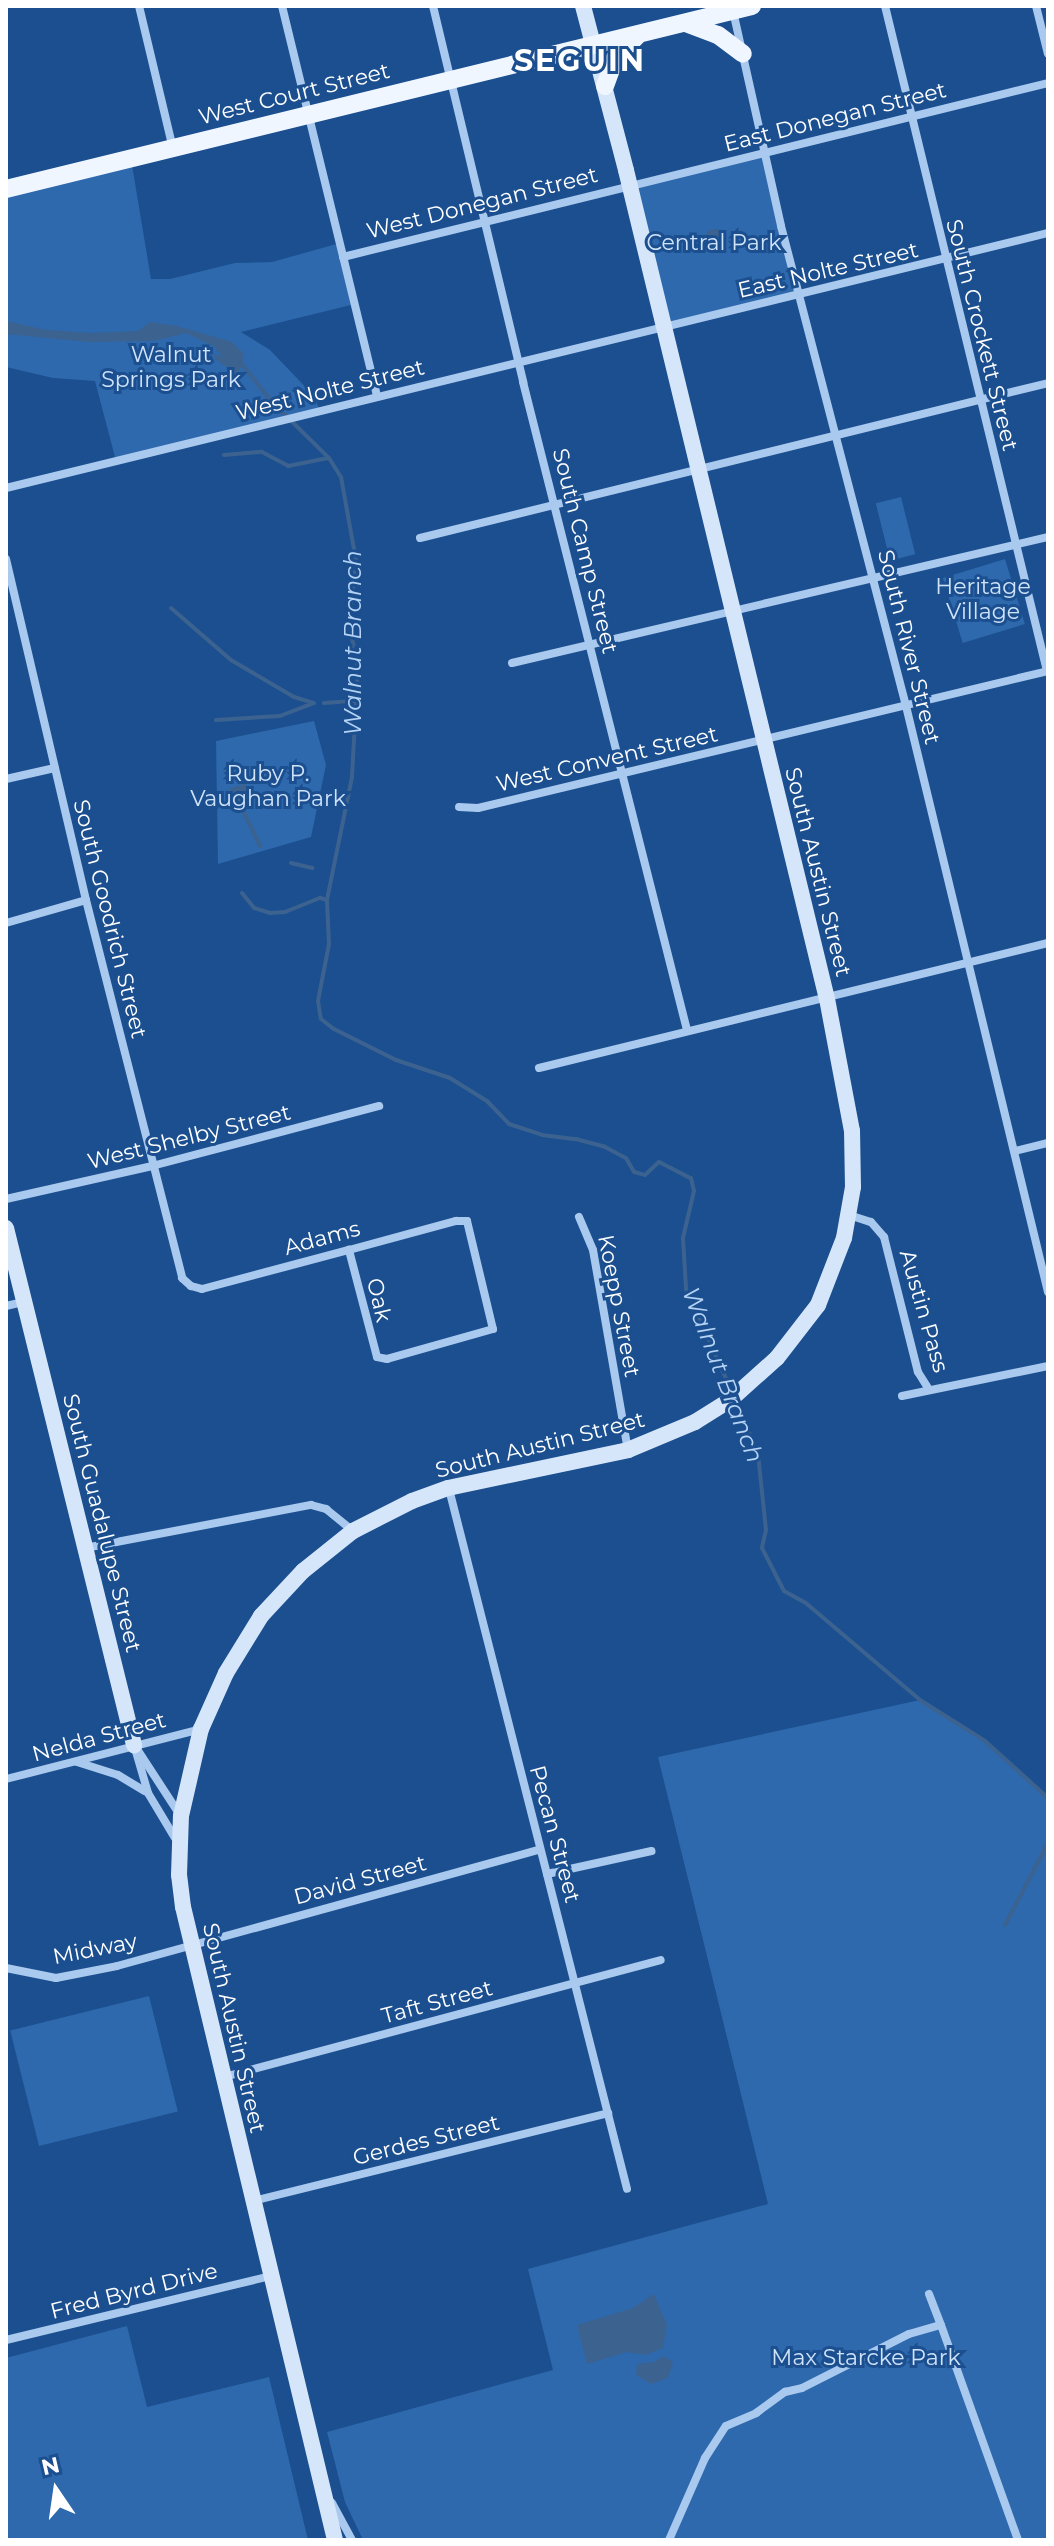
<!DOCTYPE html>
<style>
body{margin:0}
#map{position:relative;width:1054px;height:2546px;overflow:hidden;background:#1b4f8f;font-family:Montserrat,sans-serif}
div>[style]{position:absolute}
.green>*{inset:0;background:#2e69ad;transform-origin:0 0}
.water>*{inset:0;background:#3c6290}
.round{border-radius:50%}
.stream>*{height:4px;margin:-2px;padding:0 2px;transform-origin:2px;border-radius:2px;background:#3c6290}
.street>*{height:8px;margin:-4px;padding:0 4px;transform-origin:4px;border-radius:4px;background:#a9c9ee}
.secondary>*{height:16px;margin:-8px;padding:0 8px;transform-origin:8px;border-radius:8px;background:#d6e6fa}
.primary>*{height:18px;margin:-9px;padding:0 9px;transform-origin:9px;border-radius:9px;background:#f0f6ff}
span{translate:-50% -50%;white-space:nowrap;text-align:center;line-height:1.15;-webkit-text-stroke:6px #1b4f8f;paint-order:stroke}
.street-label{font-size:22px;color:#fff}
.park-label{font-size:22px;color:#cfe3fa}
.water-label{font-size:24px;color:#b5d3f5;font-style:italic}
.district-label{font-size:30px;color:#fff;font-weight:700;letter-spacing:2px}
.frame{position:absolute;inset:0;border:8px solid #fff;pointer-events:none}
.north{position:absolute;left:16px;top:2450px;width:80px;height:80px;-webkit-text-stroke:6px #1b4f8f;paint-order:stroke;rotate:347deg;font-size:22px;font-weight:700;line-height:32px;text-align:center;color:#fff}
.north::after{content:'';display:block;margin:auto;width:28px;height:36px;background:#fff;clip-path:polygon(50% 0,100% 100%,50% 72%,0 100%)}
</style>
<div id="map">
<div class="green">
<i style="left:764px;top:152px;width:149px;height:138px;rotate:76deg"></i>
<i style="clip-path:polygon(131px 159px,151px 279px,170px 279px,235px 263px,272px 262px,340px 243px,355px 304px,241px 332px,270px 350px,316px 398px,319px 411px,116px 461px,95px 381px,53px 378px,6px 367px,6px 189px)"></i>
<i style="left:901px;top:497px;width:59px;height:26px;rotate:76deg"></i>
<i style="left:1005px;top:559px;width:68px;height:65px;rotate:73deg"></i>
<i style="clip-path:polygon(314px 721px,326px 765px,311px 837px,218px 864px,216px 741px)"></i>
<i style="clip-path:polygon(920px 1700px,985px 1741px,1048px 1798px,1048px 2540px,363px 2540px,345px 2502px,327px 2432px,553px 2370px,528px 2269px,768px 2204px,658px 1757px)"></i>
<i style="left:149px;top:1996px;width:119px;height:143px;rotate:76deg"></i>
<i style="clip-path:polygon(127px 2326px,147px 2407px,269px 2377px,308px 2540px,6px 2540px,6px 2358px)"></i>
</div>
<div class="water">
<i class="round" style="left:704px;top:229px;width:22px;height:22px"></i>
<i style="clip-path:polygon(6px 321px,46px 330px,91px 333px,138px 331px,150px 322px,177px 326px,232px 342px,243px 353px,243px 364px,237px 374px,215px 359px,214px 354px,223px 357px,213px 346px,186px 333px,154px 341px,89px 342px,6px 334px)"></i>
<i style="clip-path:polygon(244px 784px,255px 792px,254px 799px,231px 801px,229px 789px)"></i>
<i style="clip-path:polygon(654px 2294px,667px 2325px,663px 2348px,645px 2355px,627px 2352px,587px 2364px,577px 2325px,633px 2308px)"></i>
<i style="clip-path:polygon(663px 2356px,673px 2362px,668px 2378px,651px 2384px,636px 2375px,637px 2364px,654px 2362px)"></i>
</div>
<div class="stream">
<i style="left:241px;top:363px;width:50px;rotate:51.5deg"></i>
<i style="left:272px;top:402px;width:80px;rotate:44.5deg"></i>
<i style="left:329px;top:458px;width:22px;rotate:58deg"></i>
<i style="left:341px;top:477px;width:84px;rotate:79.8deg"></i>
<i style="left:356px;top:560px;width:63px;rotate:96.3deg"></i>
<i style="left:349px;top:623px;width:46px;rotate:78.7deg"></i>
<i style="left:358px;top:668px;width:109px;rotate:93.2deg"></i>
<i style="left:352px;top:777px;width:126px;rotate:101.5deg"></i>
<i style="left:327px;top:900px;width:44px;rotate:87.4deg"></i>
<i style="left:329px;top:944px;width:58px;rotate:100.9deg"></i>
<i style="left:318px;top:1001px;width:18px;rotate:81deg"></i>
<i style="left:321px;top:1019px;width:16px;rotate:38deg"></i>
<i style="left:334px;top:1029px;width:69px;rotate:26.6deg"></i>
<i style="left:396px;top:1060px;width:57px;rotate:18.4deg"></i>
<i style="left:450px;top:1078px;width:44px;rotate:31.9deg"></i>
<i style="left:487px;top:1101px;width:32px;rotate:46deg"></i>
<i style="left:509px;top:1124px;width:35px;rotate:18deg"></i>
<i style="left:542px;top:1135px;width:34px;rotate:7deg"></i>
<i style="left:576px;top:1139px;width:30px;rotate:15deg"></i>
<i style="left:605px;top:1147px;width:24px;rotate:28deg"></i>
<i style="left:626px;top:1158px;width:16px;rotate:60deg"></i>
<i style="left:634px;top:1172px;width:11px;rotate:15deg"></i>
<i style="left:645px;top:1175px;width:19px;rotate:-43deg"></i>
<i style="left:659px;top:1162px;width:36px;rotate:27deg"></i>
<i style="left:691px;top:1178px;width:13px;rotate:77deg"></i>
<i style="left:694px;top:1191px;width:48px;rotate:103.2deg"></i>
<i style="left:683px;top:1238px;width:51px;rotate:86.6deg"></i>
<i style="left:686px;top:1289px;width:113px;rotate:65.9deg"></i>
<i style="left:224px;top:455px;width:38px;rotate:-5deg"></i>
<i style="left:262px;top:452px;width:30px;rotate:28deg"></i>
<i style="left:288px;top:466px;width:41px;rotate:-11.3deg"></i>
<i style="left:171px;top:608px;width:79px;rotate:40.9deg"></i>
<i style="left:231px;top:660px;width:73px;rotate:30.4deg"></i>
<i style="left:294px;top:697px;width:21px;rotate:17deg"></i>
<i style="left:324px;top:703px;width:32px;rotate:-4deg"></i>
<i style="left:216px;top:720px;width:64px;rotate:-3.6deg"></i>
<i style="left:280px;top:716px;width:36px;rotate:-21deg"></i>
<i style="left:239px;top:802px;width:49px;rotate:64.5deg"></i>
<i style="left:291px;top:863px;width:22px;rotate:13deg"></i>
<i style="left:242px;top:893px;width:19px;rotate:51deg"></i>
<i style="left:254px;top:908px;width:17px;rotate:17deg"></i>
<i style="left:270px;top:913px;width:15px;rotate:-4deg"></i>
<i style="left:285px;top:912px;width:38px;rotate:-22deg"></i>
<i style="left:320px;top:898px;width:7px;rotate:16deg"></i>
<i style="left:735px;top:1400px;width:59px;rotate:66.9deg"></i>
<i style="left:758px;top:1454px;width:76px;rotate:84deg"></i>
<i style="left:766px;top:1530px;width:18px;rotate:103deg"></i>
<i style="left:762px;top:1548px;width:48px;rotate:62.9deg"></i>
<i style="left:784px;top:1591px;width:26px;rotate:29deg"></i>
<i style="left:807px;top:1604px;width:148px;rotate:40.3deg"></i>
<i style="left:920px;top:1700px;width:77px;rotate:32.2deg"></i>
<i style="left:985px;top:1741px;width:85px;rotate:42.1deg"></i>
<i style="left:1005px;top:1925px;width:93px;rotate:-62.3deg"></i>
</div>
<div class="street">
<i style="left:139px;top:6px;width:147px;rotate:76.6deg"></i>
<i style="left:282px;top:6px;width:401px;rotate:76.3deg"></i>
<i style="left:433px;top:6px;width:387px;rotate:76.5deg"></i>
<i style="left:523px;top:382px;width:668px;rotate:75.8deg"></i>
<i style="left:885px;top:6px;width:684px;rotate:76.31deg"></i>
<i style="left:1036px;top:6px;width:49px;rotate:76deg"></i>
<i style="left:733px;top:11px;width:220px;rotate:77.4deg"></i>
<i style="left:781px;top:226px;width:496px;rotate:75.4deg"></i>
<i style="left:906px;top:706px;width:603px;rotate:76.38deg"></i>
<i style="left:343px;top:257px;width:726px;rotate:-13.86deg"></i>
<i style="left:6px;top:488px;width:1073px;rotate:-13.75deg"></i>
<i style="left:420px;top:538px;width:647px;rotate:-13.86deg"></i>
<i style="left:6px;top:559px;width:350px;rotate:76.8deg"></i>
<i style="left:86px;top:900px;width:390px;rotate:75.7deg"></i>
<i style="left:182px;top:1278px;width:12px;rotate:42deg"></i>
<i style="left:191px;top:1286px;width:11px;rotate:15deg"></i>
<i style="left:202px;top:1289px;width:152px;rotate:-14.9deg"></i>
<i style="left:349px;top:1250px;width:111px;rotate:-15.2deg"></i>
<i style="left:456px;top:1221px;width:11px"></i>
<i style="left:467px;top:1221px;width:111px;rotate:76.5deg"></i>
<i style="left:493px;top:1329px;width:110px;rotate:164.2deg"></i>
<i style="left:387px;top:1359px;width:10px;rotate:-169deg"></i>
<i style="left:377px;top:1357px;width:111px;rotate:-104.7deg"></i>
<i style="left:512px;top:663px;width:551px;rotate:-13.23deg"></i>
<i style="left:6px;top:779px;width:50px;rotate:-12.7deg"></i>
<i style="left:459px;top:807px;width:19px;rotate:3deg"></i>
<i style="left:478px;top:808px;width:586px;rotate:-13.51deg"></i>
<i style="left:6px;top:923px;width:83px;rotate:-16deg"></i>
<i style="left:539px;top:1068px;width:524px;rotate:-13.8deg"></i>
<i style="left:1015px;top:1151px;width:34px;rotate:-14deg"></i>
<i style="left:6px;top:1199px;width:150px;rotate:-12.7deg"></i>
<i style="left:152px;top:1166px;width:235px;rotate:-14.8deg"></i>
<i style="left:849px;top:1215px;width:23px;rotate:18deg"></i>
<i style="left:871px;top:1222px;width:20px;rotate:49deg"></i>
<i style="left:884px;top:1237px;width:139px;rotate:75.9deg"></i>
<i style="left:918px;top:1372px;width:19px;rotate:58deg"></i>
<i style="left:579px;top:1217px;width:36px;rotate:67deg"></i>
<i style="left:593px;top:1250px;width:203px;rotate:80.1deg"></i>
<i style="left:6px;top:1306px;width:17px;rotate:-13deg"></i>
<i style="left:902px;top:1396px;width:149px;rotate:-11.6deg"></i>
<i style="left:449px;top:1489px;width:722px;rotate:75.73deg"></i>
<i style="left:85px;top:1548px;width:230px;rotate:-10.8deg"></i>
<i style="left:311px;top:1505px;width:16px;rotate:15deg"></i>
<i style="left:326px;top:1509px;width:35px;rotate:39deg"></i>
<i style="left:134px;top:1745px;width:50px;rotate:73.7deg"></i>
<i style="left:148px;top:1793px;width:52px;rotate:59deg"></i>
<i style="left:135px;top:1746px;width:82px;rotate:56.9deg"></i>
<i style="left:77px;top:1762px;width:43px;rotate:17.6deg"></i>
<i style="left:118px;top:1775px;width:31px;rotate:31deg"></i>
<i style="left:6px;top:1779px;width:201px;rotate:-14.4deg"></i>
<i style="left:547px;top:1874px;width:107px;rotate:-12.4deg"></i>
<i style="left:6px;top:1968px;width:51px;rotate:11.3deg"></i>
<i style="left:56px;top:1978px;width:62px;rotate:-11.1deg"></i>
<i style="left:117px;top:1966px;width:438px;rotate:-15.4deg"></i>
<i style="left:224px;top:2077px;width:452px;rotate:-15deg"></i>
<i style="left:253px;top:2201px;width:366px;rotate:-13.9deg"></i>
<i style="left:929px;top:2294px;width:33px;rotate:69deg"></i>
<i style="left:6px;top:2340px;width:272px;rotate:-13.6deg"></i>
<i style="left:332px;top:2503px;width:42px;rotate:61.6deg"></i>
<i style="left:669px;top:2540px;width:90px;rotate:-66.3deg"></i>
<i style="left:705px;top:2458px;width:38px;rotate:-57deg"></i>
<i style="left:726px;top:2426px;width:33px;rotate:-23deg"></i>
<i style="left:756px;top:2413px;width:36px;rotate:-36deg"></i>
<i style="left:785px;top:2392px;width:17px;rotate:-13deg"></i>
<i style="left:802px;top:2388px;width:120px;rotate:-26.8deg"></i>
<i style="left:909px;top:2334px;width:33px;rotate:-16deg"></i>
<i style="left:941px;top:2325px;width:228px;rotate:70.3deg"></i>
</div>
<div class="secondary">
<i style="left:6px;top:1228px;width:533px;rotate:76.09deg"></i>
<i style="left:335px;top:2540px;width:651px;rotate:-103.5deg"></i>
<i style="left:183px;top:1907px;width:32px;rotate:-97deg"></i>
<i style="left:179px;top:1875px;width:59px;rotate:-88.1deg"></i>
<i style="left:181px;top:1816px;width:89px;rotate:-77.1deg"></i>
<i style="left:201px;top:1729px;width:61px;rotate:-65.9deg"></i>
<i style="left:226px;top:1673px;width:67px;rotate:-58.4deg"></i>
<i style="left:261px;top:1616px;width:62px;rotate:-47deg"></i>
<i style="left:303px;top:1571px;width:64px;rotate:-38.7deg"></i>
<i style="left:353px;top:1531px;width:66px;rotate:-27deg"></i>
<i style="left:412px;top:1501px;width:38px;rotate:-20deg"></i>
<i style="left:448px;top:1488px;width:184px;rotate:-11.9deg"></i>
<i style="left:628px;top:1450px;width:73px;rotate:-22.7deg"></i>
<i style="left:695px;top:1422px;width:40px;rotate:-32deg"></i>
<i style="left:729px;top:1401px;width:64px;rotate:-41.9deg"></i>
<i style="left:777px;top:1358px;width:67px;rotate:-52.3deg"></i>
<i style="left:818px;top:1305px;width:72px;rotate:-68.8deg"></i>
<i style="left:844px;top:1238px;width:52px;rotate:-80deg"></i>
<i style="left:853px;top:1187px;width:56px;rotate:-91deg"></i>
<i style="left:852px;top:1131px;width:134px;rotate:-100.7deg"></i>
<i style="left:827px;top:999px;width:853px;rotate:-103.63deg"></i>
<i style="left:626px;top:170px;width:170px;rotate:-104.7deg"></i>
</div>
<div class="primary">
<i style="left:686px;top:23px;width:34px;rotate:21deg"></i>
<i style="left:718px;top:35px;width:31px;rotate:37deg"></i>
<i style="left:605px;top:86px;width:30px;rotate:-70deg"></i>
<i style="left:615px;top:58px;width:31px;rotate:-45deg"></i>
<i style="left:6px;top:189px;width:768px;rotate:-13.78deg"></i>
</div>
<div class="street-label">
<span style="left:294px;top:94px;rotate:-14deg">West Court Street</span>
<span style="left:835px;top:117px;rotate:-14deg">East Donegan Street</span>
<span style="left:482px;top:203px;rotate:-14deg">West Donegan Street</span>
<span style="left:828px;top:270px;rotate:-13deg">East Nolte Street</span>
<span style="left:982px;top:335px;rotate:76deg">South Crockett Street</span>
<span style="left:330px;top:390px;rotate:-14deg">West Nolte Street</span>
<span style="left:585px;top:551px;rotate:76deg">South Camp Street</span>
<span style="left:909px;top:647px;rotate:76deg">South River Street</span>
<span style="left:607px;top:759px;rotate:-13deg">West Convent Street</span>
<span style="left:818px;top:872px;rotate:76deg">South Austin Street</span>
<span style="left:110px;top:919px;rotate:76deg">South Goodrich Street</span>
<span style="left:189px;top:1137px;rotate:-14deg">West Shelby Street</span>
<span style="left:322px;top:1238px;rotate:-15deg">Adams</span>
<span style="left:379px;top:1300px;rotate:77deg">Oak</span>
<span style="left:619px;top:1306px;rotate:79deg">Koepp Street</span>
<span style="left:924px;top:1311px;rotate:74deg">Austin Pass</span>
<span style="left:540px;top:1445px;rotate:-14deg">South Austin Street</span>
<span style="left:102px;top:1523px;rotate:76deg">South Guadalupe Street</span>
<span style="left:99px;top:1737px;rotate:-15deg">Nelda Street</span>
<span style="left:555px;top:1834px;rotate:75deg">Pecan Street</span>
<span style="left:360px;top:1880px;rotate:-15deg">David Street</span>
<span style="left:95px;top:1949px;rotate:-11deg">Midway</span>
<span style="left:437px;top:2002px;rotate:-15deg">Taft Street</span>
<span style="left:234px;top:2028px;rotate:77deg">South Austin Street</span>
<span style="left:426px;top:2140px;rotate:-14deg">Gerdes Street</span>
<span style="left:134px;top:2291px;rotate:-14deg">Fred Byrd Drive</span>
</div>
<div class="park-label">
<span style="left:714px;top:243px">Central Park</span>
<span style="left:171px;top:367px">Walnut<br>Springs Park</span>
<span style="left:983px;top:599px">Heritage<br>Village</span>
<span style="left:268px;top:786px">Ruby P.<br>Vaughan Park</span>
<span style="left:866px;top:2358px">Max Starcke Park</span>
</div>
<div class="water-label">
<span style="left:353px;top:643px;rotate:-90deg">Walnut Branch</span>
<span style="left:723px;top:1375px;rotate:69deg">Walnut Branch</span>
</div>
<div class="district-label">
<span style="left:580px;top:61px">SEGUIN</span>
</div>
<div class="frame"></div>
<div class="north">N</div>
</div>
